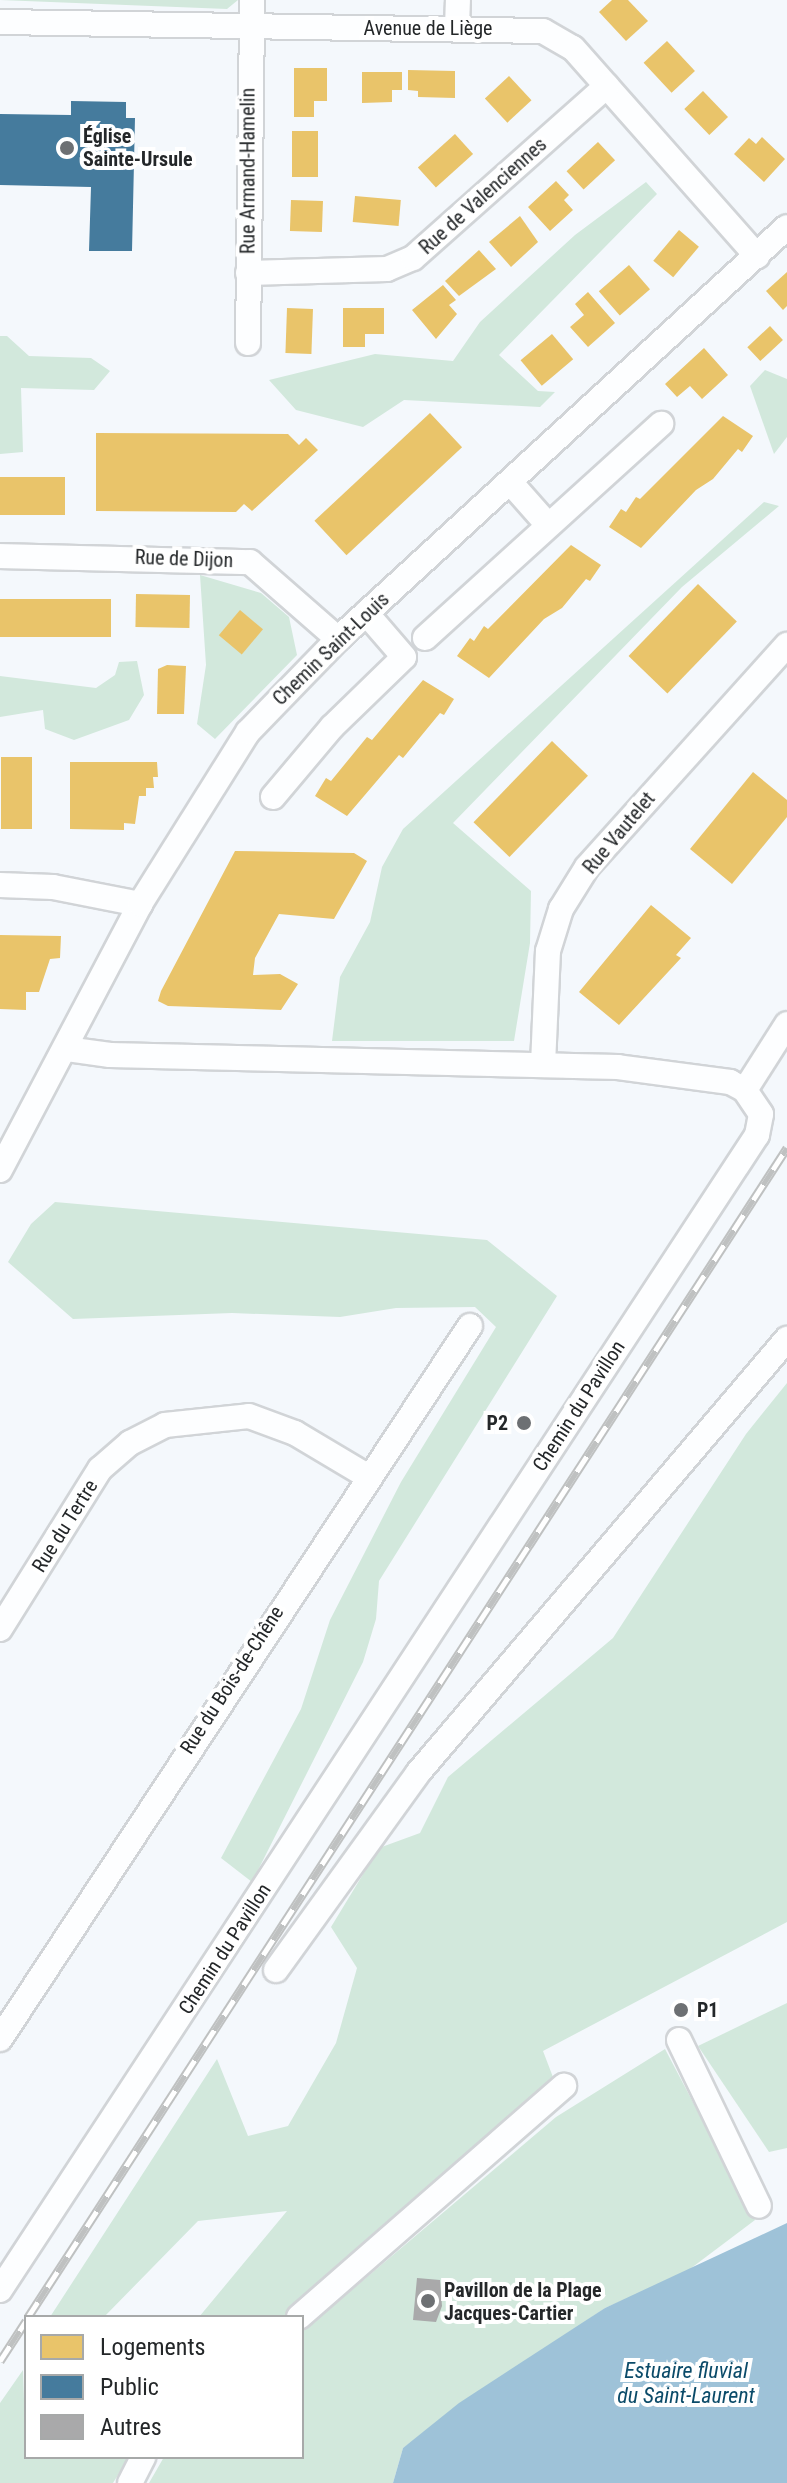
<!DOCTYPE html>
<meta charset="utf-8">
<style>
body{margin:0}
#map{position:relative;width:787px;height:2483px;overflow:hidden;background:#f4f8fc;font-family:"Roboto Condensed",sans-serif}
div>[style]{position:absolute}
.green>*{inset:0;background:#d2e8dc}
.water>*{inset:0;background:#9ec2d8}
.homes>*{inset:0;background:#e9c46a;transform-origin:0 0}
.public>*{inset:0;background:#457b9d}
.building>*{inset:0;background:#a9a9aa}
.roads{filter:drop-shadow(2px 0 #d1d4d7) drop-shadow(-2px 0 #d1d4d7) drop-shadow(0 2px #d1d4d7) drop-shadow(0 -2px #d1d4d7)}
.minor>*{height:24px;margin:-12px;padding:0 12px;transform-origin:12px;border-radius:12px;background:#fdfeff}
.rail>*{height:9px;margin-top:-4.5px;transform-origin:0;background:repeating-linear-gradient(90deg,#fff 0 18px,#bfc1c1 0 36px);box-sizing:border-box;border-block:2px solid #bfc1c1}
.dots>*{width:22px;height:22px;translate:-50% -50%;box-sizing:border-box;border:4px solid #fff;border-radius:50%}
span{translate:-50% -50%;white-space:nowrap;text-align:center;line-height:1.15;-webkit-text-stroke:8px #fff;paint-order:stroke}
.street-label{font-size:20px;color:#242729}
.poi-label{font-size:20px;color:#242729;font-weight:700}
.left{translate:0 -50%;text-align:left}
.right{translate:-100% -50%;text-align:right}
.water-label{font-size:22px;color:#0b4b69;font-style:italic}
.legend{position:absolute;left:24px;top:2315px;width:280px;height:144px;box-sizing:border-box;background:#fff;border:2px solid #a7a9a9;margin:0;padding:10px 14px;list-style:none;font-size:24px;color:#242729}
.legend li{display:flex;align-items:center;gap:16px;height:40px}
.legend b{width:40px;border:2px solid #a7a9a9}
</style>
<div id="map">
<div class="green">
<i style="clip-path:polygon(0 0,238px 0,227px 9px)"></i>
<i style="clip-path:polygon(646px 182px,657px 194px,499px 355px,538px 391px,555px 392px,540px 407px,404px 400px,363px 427px,296px 410px,269px 380px,375px 354px,453px 361px,480px 322px,575px 235px)"></i>
<i style="clip-path:polygon(0 336px,7px 336px,29px 356px,91px 358px,110px 371px,94px 390px,21px 388px,23px 452px,0 454px)"></i>
<i style="clip-path:polygon(765px 370px,787px 379px,787px 437px,774px 454px,750px 386px)"></i>
<i style="clip-path:polygon(764px 502px,779px 506px,682px 587px,453px 823px,531px 891px,530px 943px,514px 1041px,332px 1041px,340px 977px,370px 922px,382px 867px,403px 829px)"></i>
<i style="clip-path:polygon(200px 575px,261px 593px,289px 617px,297px 655px,215px 739px,197px 724px,206px 665px)"></i>
<i style="clip-path:polygon(137px 661px,144px 695px,129px 720px,74px 740px,45px 729px,43px 710px,0 717px,0 676px,96px 688px,115px 675px,119px 662px)"></i>
<i style="clip-path:polygon(55px 1202px,487px 1240px,557px 1296px,379px 1581px,376px 1619px,363px 1662px,252px 1882px,221px 1858px,301px 1709px,330px 1620px,401px 1482px,496px 1327px,475px 1307px,396px 1308px,340px 1317px,232px 1313px,73px 1319px,8px 1262px,31px 1224px)"></i>
<i style="clip-path:polygon(787px 1383px,787px 1922px,543px 2051px,556px 2085px,286px 2317px,199px 2317px,287px 2211px,198px 2221px,104px 2317px,50px 2317px,217px 2059px,248px 2136px,288px 2126px,336px 2043px,357px 1968px,331px 1927px,379px 1848px,420px 1833px,448px 1777px,613px 1638px,746px 1434px)"></i>
<i style="clip-path:polygon(787px 2003px,787px 2148px,769px 2152px,698px 2046px)"></i>
<i style="clip-path:polygon(665px 2049px,755px 2220px,682px 2275px,605px 2308px,403px 2448px,393px 2483px,149px 2483px,164px 2457px,302px 2457px,302px 2332px,556px 2117px)"></i>
<i style="clip-path:polygon(23px 2370px,26px 2457px,129px 2457px,113px 2483px,0 2483px,0 2403px)"></i>
</div>
<div class="water">
<i style="clip-path:polygon(787px 2223px,787px 2483px,393px 2483px,403px 2448px,459px 2403px,605px 2308px)"></i>
</div>
<div class="homes">
<i style="clip-path:polygon(612px 0,628px 0,648px 21px,626px 41px,599px 12px)"></i>
<i style="left:667px;top:41px;width:41px;height:32px;rotate:47deg"></i>
<i style="clip-path:polygon(294px 68px,327px 68px,327px 101px,314px 101px,314px 117px,294px 117px)"></i>
<i style="clip-path:polygon(408px 70px,455px 71px,455px 98px,418px 97px,418px 91px,408px 90px)"></i>
<i style="clip-path:polygon(362px 72px,402px 72px,402px 90px,392px 90px,392px 102px,362px 103px)"></i>
<i style="left:509px;top:76px;width:33px;height:33px;rotate:47deg"></i>
<i style="left:703px;top:91px;width:36px;height:26px;rotate:46deg"></i>
<i style="left:292px;top:131px;width:26px;height:46px"></i>
<i style="left:455px;top:134px;width:27px;height:50px;rotate:48deg"></i>
<i style="clip-path:polygon(762px 137px,785px 159px,764px 182px,734px 154px,749px 138px,756px 144px)"></i>
<i style="left:598px;top:142px;width:25px;height:43px;rotate:47deg"></i>
<i style="clip-path:polygon(556px 181px,569px 195px,564px 200px,573px 210px,550px 231px,528px 207px)"></i>
<i style="left:355px;top:196px;width:46px;height:26px;rotate:5deg"></i>
<i style="left:291px;top:200px;width:32px;height:31px;rotate:2deg"></i>
<i style="clip-path:polygon(520px 216px,538px 242px,511px 267px,489px 242px)"></i>
<i style="left:679px;top:230px;width:26px;height:40px;rotate:40deg"></i>
<i style="clip-path:polygon(479px 250px,496px 269px,459px 296px,445px 281px)"></i>
<i style="left:629px;top:265px;width:32px;height:40px;rotate:49deg"></i>
<i style="clip-path:polygon(787px 272px,787px 306px,783px 310px,766px 291px)"></i>
<i style="clip-path:polygon(443px 285px,456px 300px,449px 305px,457px 314px,436px 339px,412px 310px)"></i>
<i style="clip-path:polygon(588px 292px,615px 323px,588px 347px,570px 327px,584px 315px,575px 304px)"></i>
<i style="left:287px;top:308px;width:26px;height:45px;rotate:2deg"></i>
<i style="clip-path:polygon(343px 308px,384px 308px,384px 334px,365px 334px,365px 347px,343px 347px)"></i>
<i style="left:770px;top:326px;width:19px;height:31px;rotate:47deg"></i>
<i style="left:552px;top:334px;width:33px;height:41px;rotate:50deg"></i>
<i style="clip-path:polygon(704px 348px,728px 375px,702px 399px,690px 386px,677px 397px,665px 384px)"></i>
<i style="left:430px;top:413px;width:47px;height:158px;rotate:47deg"></i>
<i style="clip-path:polygon(723px 416px,753px 436px,742px 452px,738px 449px,713px 479px,696px 490px,641px 548px,609px 527px,621px 509px,626px 512px,636px 497px,640px 499px)"></i>
<i style="clip-path:polygon(96px 433px,288px 434px,299px 445px,306px 438px,318px 450px,252px 511px,244px 504px,236px 512px,96px 511px)"></i>
<i style="left:0;top:477px;width:65px;height:38px"></i>
<i style="clip-path:polygon(571px 545px,601px 565px,590px 581px,586px 579px,562px 608px,544px 619px,489px 678px,457px 656px,470px 638px,474px 641px,484px 626px,488px 629px)"></i>
<i style="left:698px;top:584px;width:54px;height:100px;rotate:44deg"></i>
<i style="left:136px;top:594px;width:54px;height:33px;rotate:1deg"></i>
<i style="left:0;top:599px;width:111px;height:38px"></i>
<i style="left:240px;top:610px;width:30px;height:33px;rotate:40deg"></i>
<i style="clip-path:polygon(167px 665px,186px 666px,184px 714px,157px 714px,158px 669px)"></i>
<i style="clip-path:polygon(423px 680px,454px 699px,444px 715px,440px 713px,403px 758px,399px 755px,347px 816px,315px 796px,326px 778px,331px 781px,367px 737px,372px 740px)"></i>
<i style="left:552px;top:741px;width:50px;height:113px;rotate:44deg"></i>
<i style="left:1px;top:757px;width:31px;height:72px"></i>
<i style="clip-path:polygon(70px 762px,157px 762px,158px 777px,153px 777px,154px 788px,146px 788px,146px 796px,139px 796px,135px 824px,124px 823px,124px 830px,70px 829px)"></i>
<i style="clip-path:polygon(753px 772px,787px 800px,787px 817px,732px 884px,690px 849px)"></i>
<i style="clip-path:polygon(235px 851px,354px 853px,367px 861px,334px 919px,279px 914px,255px 958px,253px 975px,280px 974px,298px 984px,281px 1010px,168px 1006px,158px 1001px,161px 991px)"></i>
<i style="clip-path:polygon(651px 905px,691px 938px,676px 955px,681px 958px,619px 1025px,579px 992px)"></i>
<i style="clip-path:polygon(0 935px,61px 936px,60px 958px,50px 959px,39px 992px,26px 992px,26px 1010px,0 1009px)"></i>
</div>
<div class="public">
<i style="clip-path:polygon(71px 101px,126px 102px,126px 118px,135px 118px,132px 251px,89px 251px,91px 187px,0 185px,0 114px,71px 115px)"></i>
</div>
<div class="building">
<i style="clip-path:polygon(417px 2278px,440px 2280px,442px 2306px,436px 2322px,413px 2320px)"></i>
</div>
<div class="roads">
<div class="minor">
<i style="left:0;top:22px;width:543px;rotate:0.95deg"></i>
<i style="left:543px;top:31px;width:34px;rotate:30deg"></i>
<i style="left:573px;top:48px;width:278px;rotate:48.5deg"></i>
<i style="left:457px;top:27px;width:27px;rotate:-88deg"></i>
<i style="left:248px;top:273px;width:139px;rotate:-1.6deg"></i>
<i style="left:387px;top:269px;width:28px;rotate:-23deg"></i>
<i style="left:413px;top:258px;width:259px;rotate:-41.6deg"></i>
<i style="left:248px;top:343px;width:343px;rotate:-89.3deg"></i>
<i style="left:510px;top:482px;width:57px;rotate:48.5deg"></i>
<i style="left:0;top:556px;width:250px;rotate:1.4deg"></i>
<i style="left:250px;top:562px;width:117px;rotate:41.2deg"></i>
<i style="left:425px;top:638px;width:319px;rotate:-42.2deg"></i>
<i style="left:273px;top:797px;width:92px;rotate:-49.9deg"></i>
<i style="left:332px;top:727px;width:100px;rotate:-44.2deg"></i>
<i style="left:404px;top:657px;width:58px;rotate:-130.8deg"></i>
<i style="left:0;top:885px;width:53px;rotate:2.2deg"></i>
<i style="left:53px;top:887px;width:89px;rotate:11.1deg"></i>
<i style="left:543px;top:1065px;width:114px;rotate:-87.5deg"></i>
<i style="left:548px;top:951px;width:44px;rotate:-72.8deg"></i>
<i style="left:561px;top:909px;width:49px;rotate:-58.2deg"></i>
<i style="left:587px;top:867px;width:299px;rotate:-48deg"></i>
<i style="left:745px;top:1090px;width:78px;rotate:-57.5deg"></i>
<i style="left:0;top:1170px;width:301px;rotate:-62.2deg"></i>
<i style="left:140px;top:904px;width:203px;rotate:-57.9deg"></i>
<i style="left:248px;top:732px;width:129px;rotate:-45.9deg"></i>
<i style="left:338px;top:639px;width:609px;rotate:-42.54deg"></i>
<i style="left:0;top:1629px;width:189px;rotate:-58deg"></i>
<i style="left:100px;top:1469px;width:40px;rotate:-41deg"></i>
<i style="left:130px;top:1443px;width:39px;rotate:-27deg"></i>
<i style="left:165px;top:1425px;width:84px;rotate:-6.1deg"></i>
<i style="left:249px;top:1416px;width:49px;rotate:20.3deg"></i>
<i style="left:295px;top:1433px;width:84px;rotate:30.8deg"></i>
<i style="left:276px;top:1970px;width:243px;rotate:-54.2deg"></i>
<i style="left:418px;top:1773px;width:570px;rotate:-49.63deg"></i>
<i style="left:0;top:2039px;width:854px;rotate:-56.61deg"></i>
<i style="left:679px;top:2040px;width:184px;rotate:64.3deg"></i>
<i style="left:0;top:2290px;width:1381px;rotate:-56.76deg"></i>
<i style="left:757px;top:1135px;width:21px;rotate:-79deg"></i>
<i style="left:761px;top:1114px;width:29px;rotate:-124deg"></i>
<i style="left:745px;top:1090px;width:17px;rotate:-152deg"></i>
<i style="left:730px;top:1082px;width:113px;rotate:-172.4deg"></i>
<i style="left:618px;top:1067px;width:508px;rotate:-178.65deg"></i>
<i style="left:110px;top:1055px;width:43px;rotate:-172.1deg"></i>
<i style="left:299px;top:2317px;width:352px;rotate:-41.1deg"></i>
<i style="left:130px;top:2483px;width:29px;rotate:-63deg"></i>
</div>
</div>
<div class="rail">
<i style="left:28px;top:2317px;width:1394px;rotate:-57.01deg"></i>
<i style="left:0;top:2361px;width:48px;rotate:-57deg"></i>
</div>
<div class="dots">
<i style="left:67px;top:148px;background:#6d7073"></i>
<i style="left:524px;top:1423px;background:#6d7073"></i>
<i style="left:681px;top:2010px;background:#6d7073"></i>
<i style="left:428px;top:2301px;background:#6d7073"></i>
</div>
<div class="street-label">
<span style="left:428px;top:28px">Avenue de Liège</span>
<span style="left:248px;top:171px;rotate:-90deg">Rue Armand-Hamelin</span>
<span style="left:483px;top:196px;rotate:-42deg">Rue de Valenciennes</span>
<span style="left:184px;top:559px;rotate:2deg">Rue de Dijon</span>
<span style="left:331px;top:649px;rotate:-44deg">Chemin Saint-Louis</span>
<span style="left:619px;top:833px;rotate:-50deg">Rue Vautelet</span>
<span style="left:579px;top:1406px;rotate:-57deg">Chemin du Pavillon</span>
<span style="left:65px;top:1526px;rotate:-58deg">Rue du Tertre</span>
<span style="left:232px;top:1680px;rotate:-57deg">Rue du Bois-de-Chêne</span>
<span style="left:225px;top:1949px;rotate:-57deg">Chemin du Pavillon</span>
</div>
<div class="poi-label">
<span class="left" style="left:83px;top:148px">Église<br>Sainte-Ursule</span>
<span class="right" style="left:508px;top:1423px">P2</span>
<span class="left" style="left:697px;top:2010px">P1</span>
<span class="left" style="left:444px;top:2302px">Pavillon de la Plage<br>Jacques-Cartier</span>
</div>
<div class="water-label">
<span style="left:686px;top:2383px">Estuaire fluvial<br>du Saint-Laurent</span>
</div>
<ul class="legend">
<li><b style="height:22px;background:#e9c46a"></b>Logements</li>
<li><b style="height:22px;background:#457b9d"></b>Public</li>
<li><b style="height:22px;background:#a9a9aa"></b>Autres</li>
</ul>
</div>
